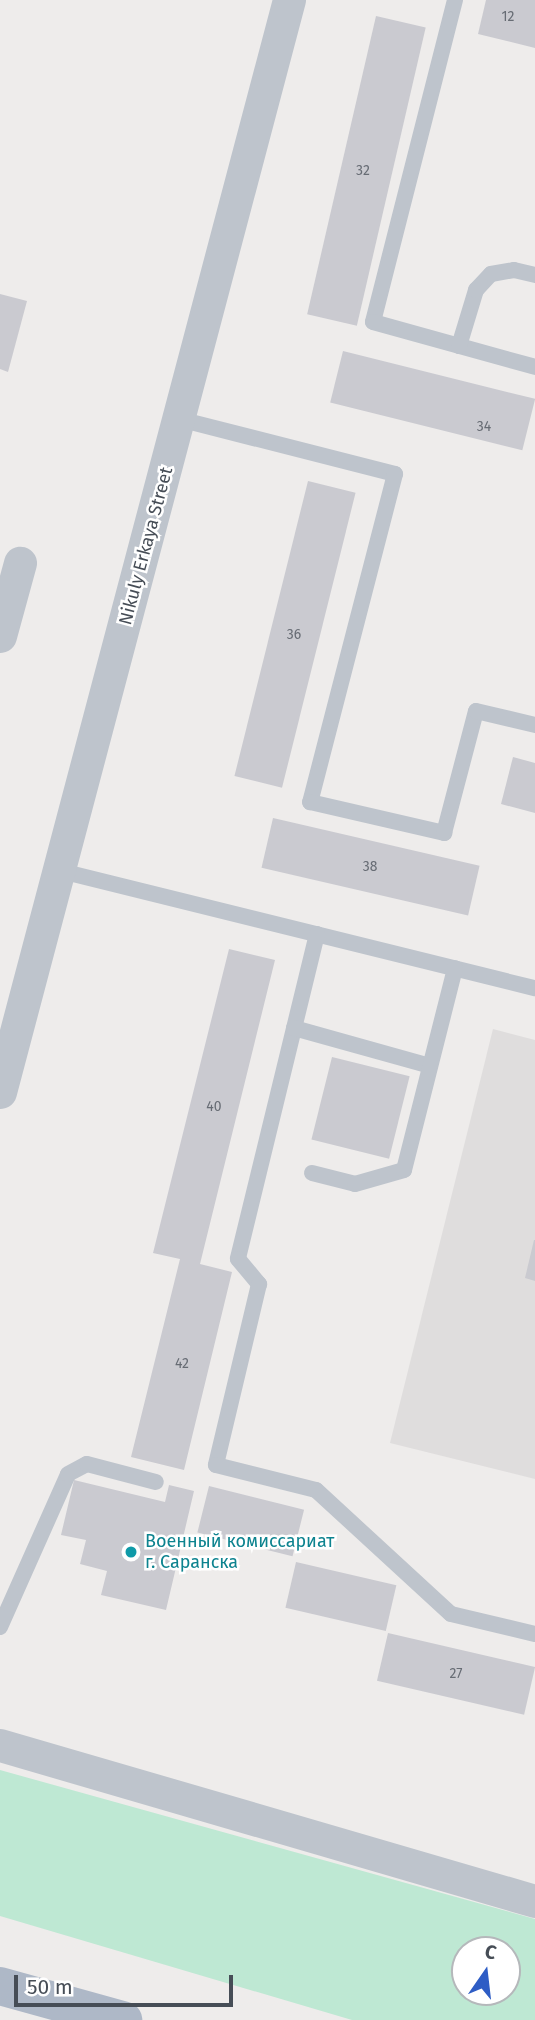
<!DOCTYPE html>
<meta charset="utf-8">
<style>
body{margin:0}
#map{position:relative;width:535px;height:2020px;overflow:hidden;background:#eeeceb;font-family:"Fira Sans",sans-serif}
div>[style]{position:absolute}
.education>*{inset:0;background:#dfdddd}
.green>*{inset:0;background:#bee8d3}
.building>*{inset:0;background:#cacad0;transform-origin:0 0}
.service>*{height:16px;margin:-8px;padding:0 8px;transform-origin:8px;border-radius:8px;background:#bec4cc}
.minor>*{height:33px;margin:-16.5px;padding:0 16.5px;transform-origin:16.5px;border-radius:16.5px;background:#bec4cc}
.primary>*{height:38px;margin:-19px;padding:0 19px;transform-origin:19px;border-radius:19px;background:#aeb8c7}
.dots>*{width:19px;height:19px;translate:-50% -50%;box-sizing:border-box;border:4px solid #fff;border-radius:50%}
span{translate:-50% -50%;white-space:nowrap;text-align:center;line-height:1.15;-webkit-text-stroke:5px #fff;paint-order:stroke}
.number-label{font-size:14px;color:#676c74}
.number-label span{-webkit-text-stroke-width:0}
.street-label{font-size:18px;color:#464d56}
.culture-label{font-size:18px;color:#0d838f}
.left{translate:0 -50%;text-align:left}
.north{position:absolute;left:451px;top:1936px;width:70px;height:70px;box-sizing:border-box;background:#fff;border:2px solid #b5b8bb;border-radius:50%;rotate:14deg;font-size:19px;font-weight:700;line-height:28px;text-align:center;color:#464d56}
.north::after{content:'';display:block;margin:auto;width:24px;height:32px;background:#2e5dc5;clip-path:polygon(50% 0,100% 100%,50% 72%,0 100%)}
.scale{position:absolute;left:14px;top:1975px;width:219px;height:32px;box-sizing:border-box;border:4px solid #464d56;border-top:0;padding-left:9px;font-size:21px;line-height:24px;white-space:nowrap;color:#464d56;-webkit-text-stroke:5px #fff;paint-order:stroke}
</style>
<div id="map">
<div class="education">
<i style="clip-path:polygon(493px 1029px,535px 1040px,535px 1479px,390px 1443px)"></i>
</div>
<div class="green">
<i style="clip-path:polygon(evenodd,0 1770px,535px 1919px,535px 2020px,352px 2020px,0 1916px,0 1770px,465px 1950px,507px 1950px,507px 1992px,465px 1992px,465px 1950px)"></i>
</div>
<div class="building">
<i style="clip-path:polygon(486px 0,535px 0,535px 48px,478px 34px)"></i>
<i style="left:376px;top:16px;width:51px;height:306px;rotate:13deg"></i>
<i style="clip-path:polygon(0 294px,27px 301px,8px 372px,0 369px)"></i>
<i style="left:343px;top:351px;width:198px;height:53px;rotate:14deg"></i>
<i style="left:308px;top:481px;width:49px;height:304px;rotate:14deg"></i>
<i style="clip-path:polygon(513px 757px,535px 763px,535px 813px,501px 804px)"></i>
<i style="left:273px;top:818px;width:212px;height:51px;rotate:13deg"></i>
<i style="clip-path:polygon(229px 949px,275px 960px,200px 1264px,232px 1272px,184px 1470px,131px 1457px,180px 1259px,153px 1253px)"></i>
<i style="left:332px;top:1057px;width:80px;height:85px;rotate:14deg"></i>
<i style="clip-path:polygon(534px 1240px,535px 1240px,535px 1281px,525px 1278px)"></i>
<i style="clip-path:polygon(74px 1480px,165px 1502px,169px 1485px,194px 1491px,166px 1610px,101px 1595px,107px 1571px,80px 1564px,86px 1540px,61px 1535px)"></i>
<i style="left:209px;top:1486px;width:98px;height:48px;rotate:14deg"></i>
<i style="left:296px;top:1562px;width:103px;height:47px;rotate:13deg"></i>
<i style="left:388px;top:1633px;width:151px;height:49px;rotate:13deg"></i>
</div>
<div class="service">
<i style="left:455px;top:0;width:332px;rotate:104.3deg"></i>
<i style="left:373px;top:322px;width:168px;rotate:15.5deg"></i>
<i style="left:459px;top:346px;width:59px;rotate:-73.1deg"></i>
<i style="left:476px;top:290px;width:22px;rotate:-47deg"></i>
<i style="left:491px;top:274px;width:23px;rotate:-10deg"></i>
<i style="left:514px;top:270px;width:22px;rotate:13deg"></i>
<i style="left:179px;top:419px;width:223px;rotate:14.3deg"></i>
<i style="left:395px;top:474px;width:339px;rotate:104.5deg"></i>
<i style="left:310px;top:802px;width:138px;rotate:13deg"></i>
<i style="left:444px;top:833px;width:126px;rotate:-75.3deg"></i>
<i style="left:476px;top:711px;width:61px;rotate:13.3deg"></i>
<i style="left:61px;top:871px;width:488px;rotate:13.9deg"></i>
<i style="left:317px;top:934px;width:334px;rotate:103.7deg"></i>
<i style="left:238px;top:1259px;width:33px;rotate:50deg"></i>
<i style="left:259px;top:1284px;width:186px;rotate:103.4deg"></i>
<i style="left:216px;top:1465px;width:103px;rotate:14deg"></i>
<i style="left:316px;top:1490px;width:183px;rotate:42.6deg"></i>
<i style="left:451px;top:1614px;width:86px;rotate:13.4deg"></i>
<i style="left:294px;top:1028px;width:141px;rotate:15.6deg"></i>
<i style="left:312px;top:1173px;width:44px;rotate:14.3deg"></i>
<i style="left:355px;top:1184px;width:51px;rotate:-15.9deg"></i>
<i style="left:404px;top:1170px;width:208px;rotate:-75.8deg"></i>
<i style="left:0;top:1627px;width:167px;rotate:-66deg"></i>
<i style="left:68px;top:1474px;width:21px;rotate:-28deg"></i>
<i style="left:87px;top:1464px;width:71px;rotate:14.6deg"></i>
</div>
<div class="minor">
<i style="left:0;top:636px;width:76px;rotate:-74.7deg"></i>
<i style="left:0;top:1092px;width:1130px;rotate:-75.18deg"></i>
<i style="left:0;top:1745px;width:557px;rotate:16.26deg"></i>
</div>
<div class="primary">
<i style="left:0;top:1986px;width:128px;rotate:15.5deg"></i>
</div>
<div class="dots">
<i style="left:131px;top:1552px;background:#0f9aa8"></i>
</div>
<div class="number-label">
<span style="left:508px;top:17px">12</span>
<span style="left:363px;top:171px">32</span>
<span style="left:484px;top:427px">34</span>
<span style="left:294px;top:635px">36</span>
<span style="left:370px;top:867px">38</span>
<span style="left:214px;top:1107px">40</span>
<span style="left:182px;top:1364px">42</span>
<span style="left:456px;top:1674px">27</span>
</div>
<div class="street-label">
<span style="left:146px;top:546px;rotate:-75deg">Nikuly Erkaya Street</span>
</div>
<div class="culture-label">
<span class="left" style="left:145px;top:1552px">Военный комиссариат<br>г. Саранска</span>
</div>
<div class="north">С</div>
<div class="scale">50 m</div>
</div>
